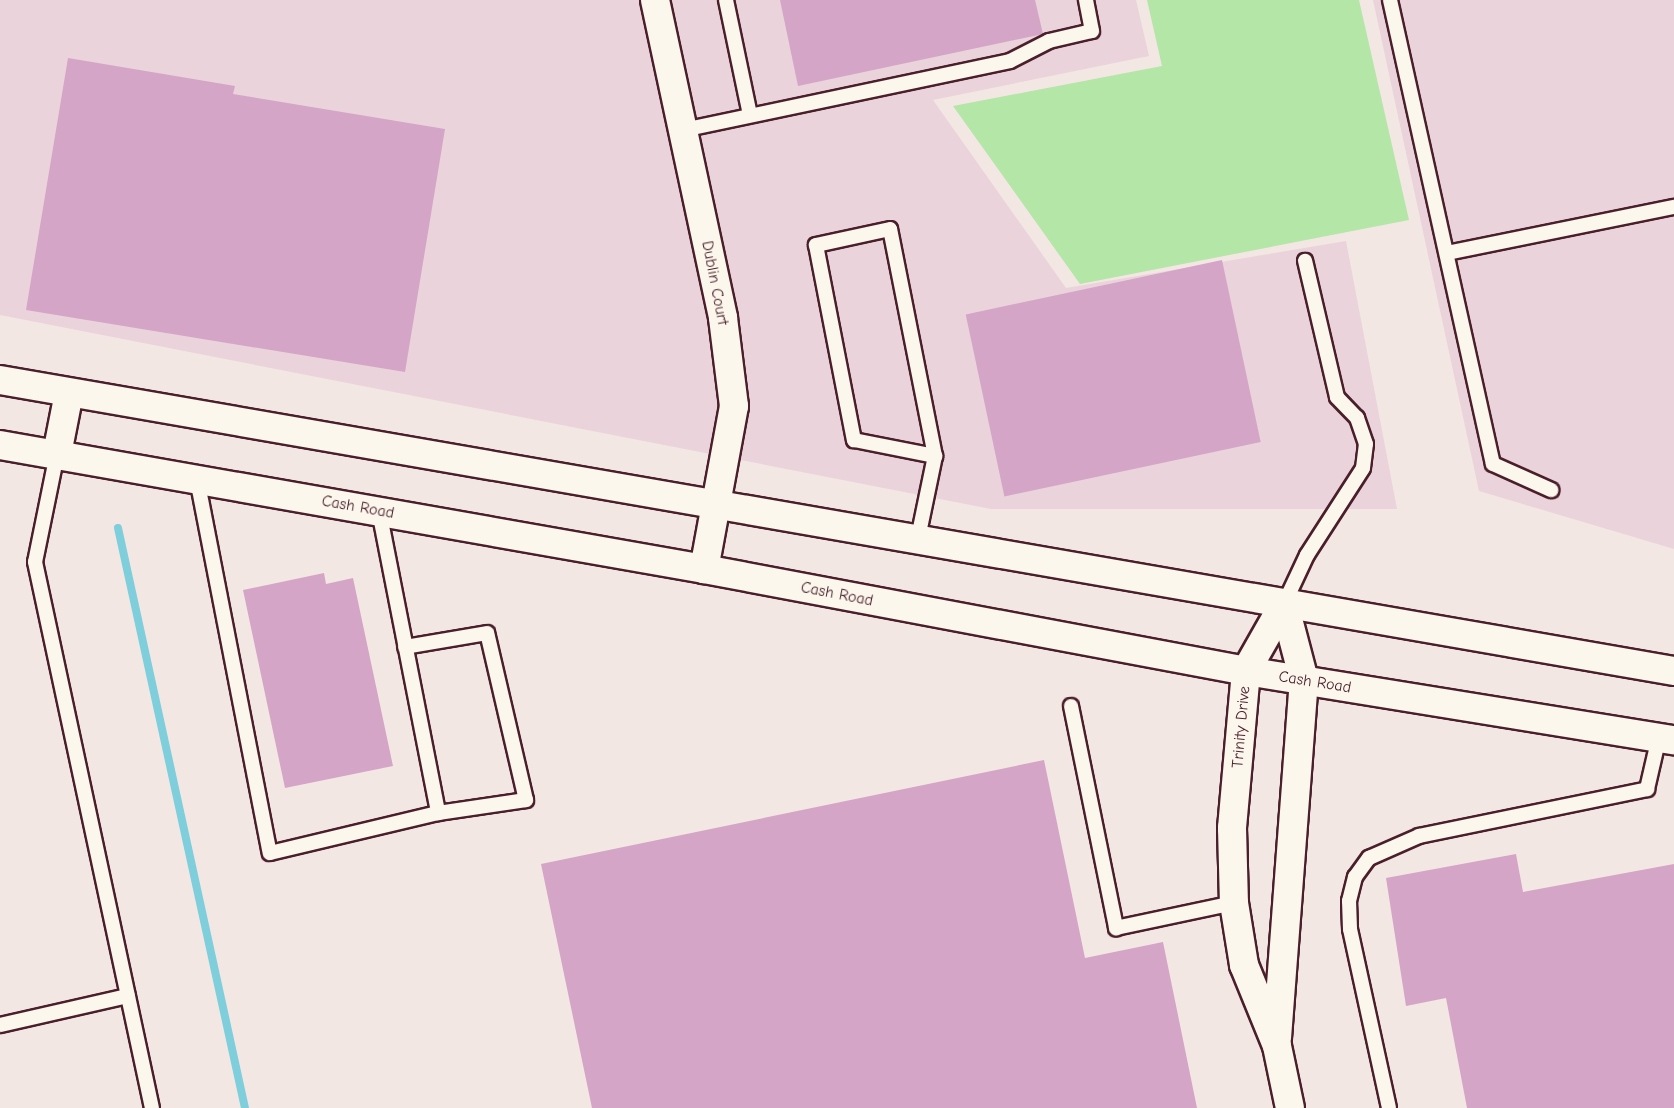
<!DOCTYPE html>
<style>
body{margin:0}
#map{position:relative;width:1674px;height:1108px;overflow:hidden;background:#f3e7e4;font-family:"Comic Neue",sans-serif}
div>[style]{position:absolute}
.built>*{inset:0;background:#ead3db}
.green>*{inset:0;background:#b3e6a7}
.stream>*{height:8px;margin:-4px;padding:0 4px;transform-origin:4px;border-radius:4px;background:#7ecedb}
.building>*{inset:0;background:#d4a5c6;transform-origin:0 0}
.roads{filter:drop-shadow(2px 0 #4a1f2b) drop-shadow(-2px 0 #4a1f2b) drop-shadow(0 2px #4a1f2b) drop-shadow(0 -2px #4a1f2b)}
.lane>*{height:14px;margin:-7px;padding:0 7px;transform-origin:7px;border-radius:7px;background:#fbf7ec}
.street>*{height:28px;margin:-14px;padding:0 14px;transform-origin:14px;border-radius:14px;background:#fbf7ec}
span{translate:-50% -50%;white-space:nowrap;text-align:center;line-height:1.15;-webkit-text-stroke:4.5px #fbf7ec;paint-order:stroke}
.street-label{font-size:16px;color:#4a1f2b}
</style>
<div id="map">
<div class="built">
<i style="clip-path:polygon(0 0,1136px 0,1149px 56px,933px 100px,1066px 288px,1346px 241px,1397px 509px,991px 509px,0 315px)"></i>
<i style="clip-path:polygon(1373px 0,1674px 0,1674px 549px,1479px 491px)"></i>
</div>
<div class="green">
<i style="clip-path:polygon(1147px 0,1359px 0,1409px 220px,1080px 284px,953px 106px,1162px 66px)"></i>
</div>
<div class="stream">
<i style="left:118px;top:528px;width:594px;rotate:77.65deg"></i>
</div>
<div class="building">
<i style="clip-path:polygon(780px 0,1035px 0,1043px 34px,798px 86px)"></i>
<i style="clip-path:polygon(68px 58px,235px 86px,233px 94px,445px 129px,405px 372px,26px 310px)"></i>
<i style="left:1222px;top:260px;width:186px;height:262px;rotate:78deg"></i>
<i style="clip-path:polygon(324px 573px,326px 584px,353px 578px,393px 766px,285px 788px,243px 590px)"></i>
<i style="clip-path:polygon(1044px 760px,1085px 958px,1163px 942px,1197px 1108px,592px 1108px,541px 864px)"></i>
<i style="clip-path:polygon(1516px 854px,1523px 892px,1674px 864px,1674px 1108px,1467px 1108px,1446px 998px,1406px 1006px,1386px 878px)"></i>
</div>
<div class="roads">
<div class="lane">
<i style="left:726px;top:0;width:117px;rotate:78.2deg"></i>
<i style="left:1390px;top:0;width:475px;rotate:77.5deg"></i>
<i style="left:1493px;top:464px;width:64px;rotate:24.1deg"></i>
<i style="left:683px;top:130px;width:334px;rotate:-11.9deg"></i>
<i style="left:1010px;top:61px;width:44px;rotate:-27.1deg"></i>
<i style="left:1049px;top:41px;width:44px;rotate:-13.1deg"></i>
<i style="left:1092px;top:31px;width:32px;rotate:-101deg"></i>
<i style="left:1447px;top:253px;width:232px;rotate:-11.5deg"></i>
<i style="left:57px;top:454px;width:110px;rotate:101.5deg"></i>
<i style="left:35px;top:562px;width:558px;rotate:77.91deg"></i>
<i style="left:197px;top:479px;width:381px;rotate:79deg"></i>
<i style="left:270px;top:853px;width:173px;rotate:-13.4deg"></i>
<i style="left:438px;top:813px;width:89px;rotate:-8.4deg"></i>
<i style="left:526px;top:800px;width:171px;rotate:-103.1deg"></i>
<i style="left:487px;top:633px;width:83px;rotate:170.3deg"></i>
<i style="left:379px;top:511px;width:308px;rotate:78.9deg"></i>
<i style="left:918px;top:538px;width:84px;rotate:-78.3deg"></i>
<i style="left:935px;top:456px;width:231px;rotate:-101.2deg"></i>
<i style="left:890px;top:229px;width:76px;rotate:167.8deg"></i>
<i style="left:816px;top:245px;width:199px;rotate:79deg"></i>
<i style="left:854px;top:440px;width:83px;rotate:11.2deg"></i>
<i style="left:1284px;top:604px;width:54px;rotate:-64.9deg"></i>
<i style="left:1307px;top:555px;width:103px;rotate:-57.2deg"></i>
<i style="left:1363px;top:468px;width:24px;rotate:-83deg"></i>
<i style="left:1366px;top:444px;width:28px;rotate:-109deg"></i>
<i style="left:1357px;top:418px;width:29px;rotate:-134deg"></i>
<i style="left:1337px;top:397px;width:140px;rotate:-103.2deg"></i>
<i style="left:1071px;top:706px;width:227px;rotate:78.5deg"></i>
<i style="left:1116px;top:928px;width:121px;rotate:-12deg"></i>
<i style="left:0;top:1025px;width:131px;rotate:-12.8deg"></i>
<i style="left:1389px;top:1108px;width:183px;rotate:-102.3deg"></i>
<i style="left:1350px;top:929px;width:28px;rotate:-92deg"></i>
<i style="left:1349px;top:901px;width:25px;rotate:-76deg"></i>
<i style="left:1355px;top:877px;width:24px;rotate:-54deg"></i>
<i style="left:1369px;top:858px;width:55px;rotate:-23.7deg"></i>
<i style="left:1419px;top:836px;width:233px;rotate:-11.6deg"></i>
<i style="left:1647px;top:789px;width:53px;rotate:-77deg"></i>
</div>
<div class="street">
<i style="left:655px;top:0;width:325px;rotate:77.9deg"></i>
<i style="left:723px;top:318px;width:89px;rotate:82.9deg"></i>
<i style="left:734px;top:406px;width:166px;rotate:100.4deg"></i>
<i style="left:0;top:380px;width:1699px;rotate:9.86deg"></i>
<i style="left:0;top:445px;width:715px;rotate:9.99deg"></i>
<i style="left:704px;top:569px;width:552px;rotate:10.66deg"></i>
<i style="left:1246px;top:671px;width:434px;rotate:9.2deg"></i>
<i style="left:57px;top:454px;width:62px;rotate:-78.9deg"></i>
<i style="left:1284px;top:604px;width:77px;rotate:119.6deg"></i>
<i style="left:1246px;top:671px;width:158px;rotate:95.1deg"></i>
<i style="left:1232px;top:828px;width:75px;rotate:88.5deg"></i>
<i style="left:1234px;top:903px;width:63px;rotate:80.8deg"></i>
<i style="left:1244px;top:965px;width:87px;rotate:67.8deg"></i>
<i style="left:1277px;top:1046px;width:63px;rotate:78.2deg"></i>
<i style="left:1277px;top:1038px;width:359px;rotate:-85.7deg"></i>
<i style="left:1304px;top:680px;width:79px;rotate:-104.7deg"></i>
</div>
</div>
<div class="street-label">
<span style="left:715px;top:283px;rotate:79deg">Dublin Court</span>
<span style="left:358px;top:507px;rotate:10deg">Cash Road</span>
<span style="left:837px;top:594px;rotate:11deg">Cash Road</span>
<span style="left:1315px;top:682px;rotate:9deg">Cash Road</span>
<span style="left:1241px;top:727px;rotate:-85deg">Trinity Drive</span>
</div>
</div>
